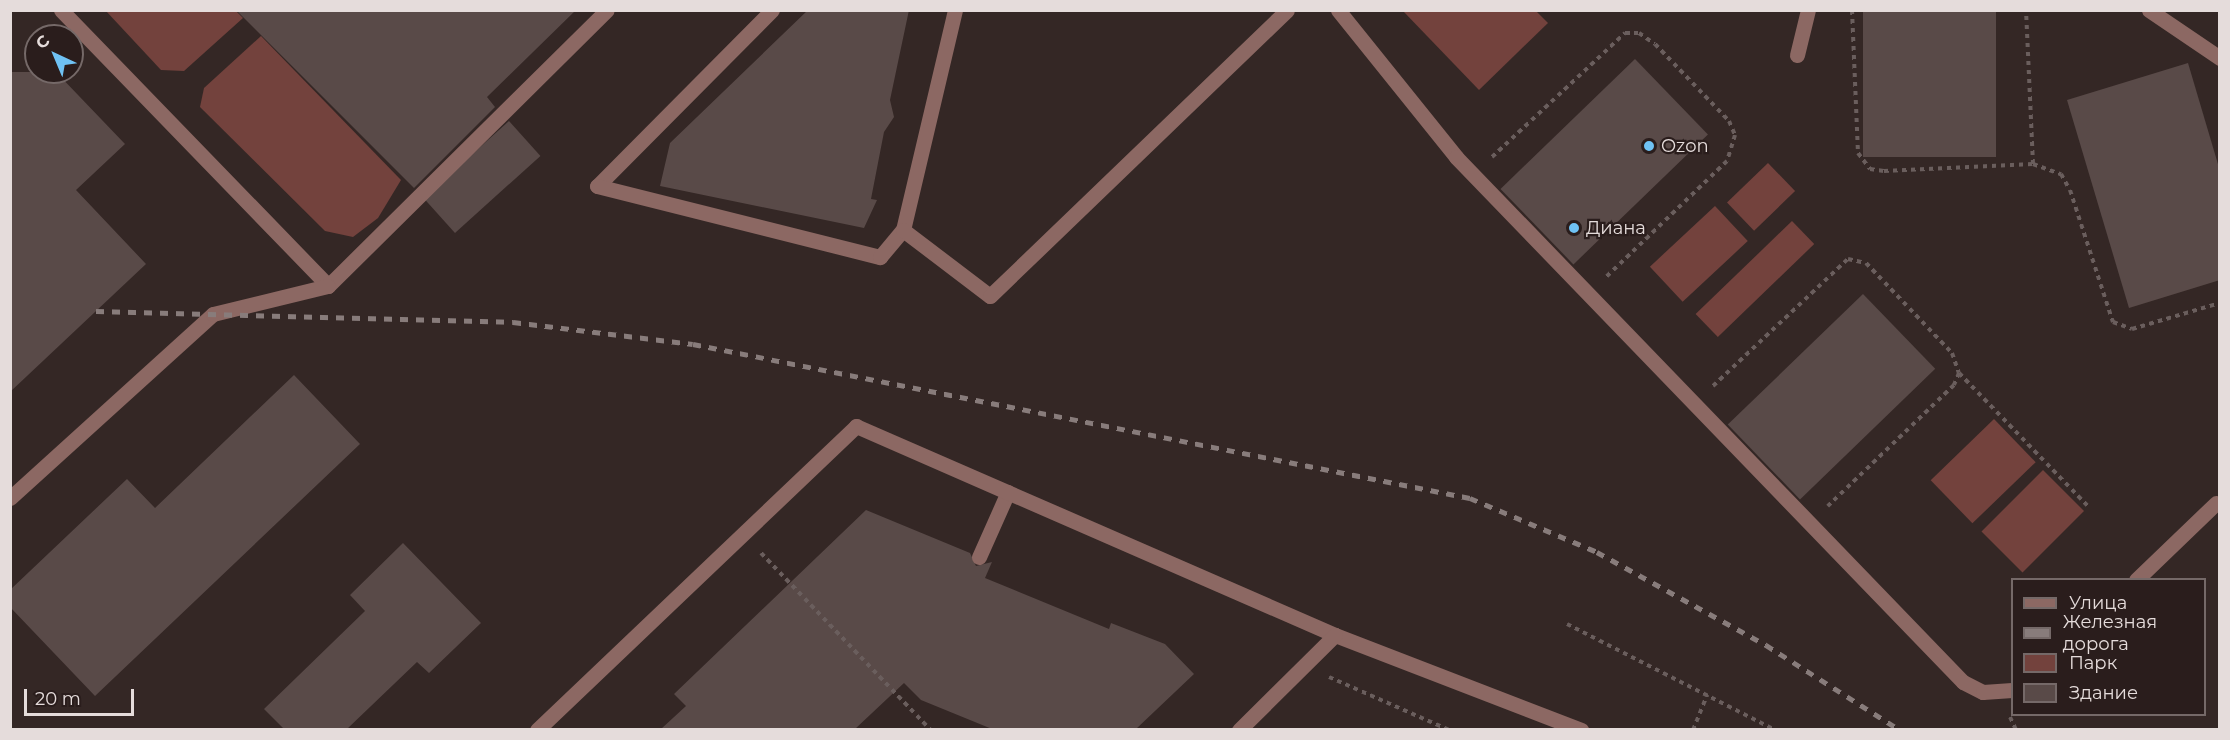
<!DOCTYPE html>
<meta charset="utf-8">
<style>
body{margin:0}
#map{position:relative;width:2230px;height:740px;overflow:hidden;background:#342725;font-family:Montserrat,sans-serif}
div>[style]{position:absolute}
.green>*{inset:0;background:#73423d;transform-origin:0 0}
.building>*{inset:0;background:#594a48;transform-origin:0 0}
.path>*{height:4px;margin-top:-2px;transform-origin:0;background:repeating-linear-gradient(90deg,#6a5e5d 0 4.5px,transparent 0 9px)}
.minor>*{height:15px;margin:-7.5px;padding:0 7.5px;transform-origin:7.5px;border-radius:7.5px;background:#8c6863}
.rail>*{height:4.5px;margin-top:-2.25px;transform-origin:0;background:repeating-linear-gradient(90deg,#887c7b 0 8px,transparent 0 16px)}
.dots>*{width:16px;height:16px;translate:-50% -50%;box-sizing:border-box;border:3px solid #2a1d1c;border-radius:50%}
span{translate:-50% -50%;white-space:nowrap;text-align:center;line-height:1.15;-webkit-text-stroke:4.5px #2a1d1c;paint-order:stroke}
.poi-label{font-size:18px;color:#e5dcdb}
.left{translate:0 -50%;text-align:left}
.frame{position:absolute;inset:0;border:12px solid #e5dcdb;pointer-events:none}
.legend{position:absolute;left:2011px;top:578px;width:195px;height:138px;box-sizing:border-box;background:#2a1d1c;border:2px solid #756968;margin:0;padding:8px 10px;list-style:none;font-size:18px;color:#e5dcdb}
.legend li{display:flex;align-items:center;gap:12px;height:30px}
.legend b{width:30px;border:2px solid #756968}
.north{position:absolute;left:24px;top:24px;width:60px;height:60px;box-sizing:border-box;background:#2a1d1c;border:2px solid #756968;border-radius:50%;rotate:316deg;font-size:16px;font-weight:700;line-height:24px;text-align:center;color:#e5dcdb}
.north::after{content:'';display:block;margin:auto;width:21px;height:27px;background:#6fc2f4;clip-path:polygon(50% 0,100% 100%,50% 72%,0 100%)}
.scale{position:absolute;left:24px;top:689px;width:110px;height:27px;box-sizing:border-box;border:3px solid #e5dcdb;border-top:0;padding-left:8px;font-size:18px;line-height:21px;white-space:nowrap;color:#e5dcdb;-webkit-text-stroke:4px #2a1d1c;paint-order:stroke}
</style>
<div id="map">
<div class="green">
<i style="clip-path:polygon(106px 11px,236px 11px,243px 18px,184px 71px,161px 70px)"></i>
<i style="clip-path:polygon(1403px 11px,1536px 11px,1548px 23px,1479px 90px)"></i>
<i style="clip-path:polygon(261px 36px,401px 180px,378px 218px,353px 237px,325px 231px,200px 107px,204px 88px)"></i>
<i style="left:1768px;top:163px;width:39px;height:57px;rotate:46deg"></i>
<i style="left:1715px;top:206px;width:48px;height:89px;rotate:47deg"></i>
<i style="left:1792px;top:221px;width:32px;height:134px;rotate:46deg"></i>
<i style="left:1994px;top:419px;width:60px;height:88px;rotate:46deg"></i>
<i style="left:2043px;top:470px;width:58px;height:87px;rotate:45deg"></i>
</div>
<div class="building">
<i style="clip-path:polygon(236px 10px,576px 10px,487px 97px,495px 107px,414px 188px)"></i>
<i style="clip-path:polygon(808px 10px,909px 10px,890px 100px,894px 117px,884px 132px,871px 199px,877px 200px,864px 228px,660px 186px,670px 143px)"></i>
<i style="left:1863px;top:10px;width:133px;height:147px"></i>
<i style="left:1635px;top:59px;width:105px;height:187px;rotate:46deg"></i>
<i style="clip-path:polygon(2188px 63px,2220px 171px,2220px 280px,2129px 308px,2067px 100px)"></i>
<i style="clip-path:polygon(10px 72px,56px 72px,125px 144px,76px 190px,146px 264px,10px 392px)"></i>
<i style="left:509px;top:121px;width:47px;height:115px;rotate:48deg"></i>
<i style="left:1863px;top:294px;width:104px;height:188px;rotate:46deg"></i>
<i style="clip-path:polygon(294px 375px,360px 444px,95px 696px,10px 607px,10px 590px,127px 479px,155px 508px)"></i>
<i style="clip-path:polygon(866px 510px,970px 553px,976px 566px,992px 562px,985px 578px,1109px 629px,1111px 623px,1165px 644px,1194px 674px,1136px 729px,992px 729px,921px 700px,904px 683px,855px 729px,661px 729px,686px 706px,674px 694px)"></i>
<i style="clip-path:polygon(403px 543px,481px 623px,429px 673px,417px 662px,347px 729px,284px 729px,264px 709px,365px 611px,350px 595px)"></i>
</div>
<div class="path">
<i style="left:1852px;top:10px;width:143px;rotate:87.6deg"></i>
<i style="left:1858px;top:153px;width:20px;rotate:53deg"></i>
<i style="left:1870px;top:169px;width:14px;rotate:8deg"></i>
<i style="left:1884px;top:171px;width:149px;rotate:-2.7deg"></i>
<i style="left:2033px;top:164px;width:154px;rotate:-92.6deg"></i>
<i style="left:1492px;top:157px;width:182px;rotate:-43deg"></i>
<i style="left:1625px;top:33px;width:14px"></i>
<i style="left:1639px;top:33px;width:19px;rotate:35deg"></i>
<i style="left:1655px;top:44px;width:107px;rotate:46.1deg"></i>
<i style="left:1729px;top:121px;width:15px;rotate:67deg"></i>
<i style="left:1735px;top:135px;width:27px;rotate:107deg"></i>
<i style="left:1727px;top:161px;width:168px;rotate:136.2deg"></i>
<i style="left:2033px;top:164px;width:30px;rotate:20deg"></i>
<i style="left:2061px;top:174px;width:18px;rotate:61deg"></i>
<i style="left:2070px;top:190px;width:139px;rotate:72deg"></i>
<i style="left:2113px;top:322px;width:20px;rotate:20deg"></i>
<i style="left:2132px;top:329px;width:92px;rotate:-16.5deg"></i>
<i style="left:1959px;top:373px;width:187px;rotate:45.9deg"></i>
<i style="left:1713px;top:386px;width:185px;rotate:-43.3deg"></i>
<i style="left:1848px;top:259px;width:18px;rotate:13deg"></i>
<i style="left:1866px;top:263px;width:124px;rotate:46.3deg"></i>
<i style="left:1952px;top:353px;width:21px;rotate:71deg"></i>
<i style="left:1959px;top:373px;width:13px;rotate:113deg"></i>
<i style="left:1954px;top:385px;width:175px;rotate:136.2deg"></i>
<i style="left:761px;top:553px;width:245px;rotate:46.2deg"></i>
<i style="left:1567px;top:624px;width:233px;rotate:27deg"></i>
<i style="left:1329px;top:677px;width:131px;rotate:23.8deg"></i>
<i style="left:2010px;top:717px;width:14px;rotate:65deg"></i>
<i style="left:1693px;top:730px;width:38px;rotate:-68deg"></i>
</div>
<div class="minor">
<i style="left:61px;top:10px;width:384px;rotate:45.9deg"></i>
<i style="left:328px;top:286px;width:392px;rotate:-44.7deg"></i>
<i style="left:772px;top:10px;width:248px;rotate:134.8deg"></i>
<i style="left:597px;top:186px;width:292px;rotate:14.1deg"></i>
<i style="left:880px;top:257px;width:35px;rotate:-50deg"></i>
<i style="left:903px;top:230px;width:226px;rotate:-76.7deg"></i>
<i style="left:1338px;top:10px;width:189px;rotate:51.2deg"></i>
<i style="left:1456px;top:157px;width:730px;rotate:46deg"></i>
<i style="left:1963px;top:682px;width:22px;rotate:27deg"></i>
<i style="left:1983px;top:692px;width:29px;rotate:-4deg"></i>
<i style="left:2149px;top:10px;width:86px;rotate:34.1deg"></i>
<i style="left:1797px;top:55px;width:46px;rotate:-76.3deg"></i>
<i style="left:903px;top:230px;width:109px;rotate:37.2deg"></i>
<i style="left:990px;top:296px;width:412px;rotate:-43.9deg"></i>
<i style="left:10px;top:498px;width:274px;rotate:-42.2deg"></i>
<i style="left:213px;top:314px;width:118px;rotate:-13.7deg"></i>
<i style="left:979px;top:557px;width:71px;rotate:-66deg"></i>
<i style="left:2136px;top:580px;width:111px;rotate:-43.9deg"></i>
<i style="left:537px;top:730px;width:441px;rotate:-43.6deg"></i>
<i style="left:856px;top:426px;width:523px;rotate:23.57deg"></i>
<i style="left:1335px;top:635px;width:264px;rotate:21.1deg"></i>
<i style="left:1239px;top:730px;width:135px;rotate:-44.7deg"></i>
</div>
<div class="rail">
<i style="left:96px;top:311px;width:417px;rotate:1.5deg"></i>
<i style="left:513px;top:322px;width:181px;rotate:7deg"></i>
<i style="left:693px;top:344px;width:792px;rotate:11.21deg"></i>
<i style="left:1470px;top:498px;width:138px;rotate:23deg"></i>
<i style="left:1597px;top:552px;width:193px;rotate:28.8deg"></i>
<i style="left:1766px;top:645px;width:159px;rotate:32.4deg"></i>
</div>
<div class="dots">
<i style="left:1649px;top:146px;background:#6fc2f4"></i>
<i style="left:1574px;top:228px;background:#6fc2f4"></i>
</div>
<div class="poi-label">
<span class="left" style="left:1661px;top:146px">Ozon</span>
<span class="left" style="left:1586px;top:228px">Диана</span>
</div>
<div class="frame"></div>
<ul class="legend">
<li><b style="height:8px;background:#8c6863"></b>Улица</li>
<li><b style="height:8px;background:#887c7b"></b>Железная дорога</li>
<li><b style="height:16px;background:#73423d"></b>Парк</li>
<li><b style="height:16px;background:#594a48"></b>Здание</li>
</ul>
<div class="north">С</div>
<div class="scale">20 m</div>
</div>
